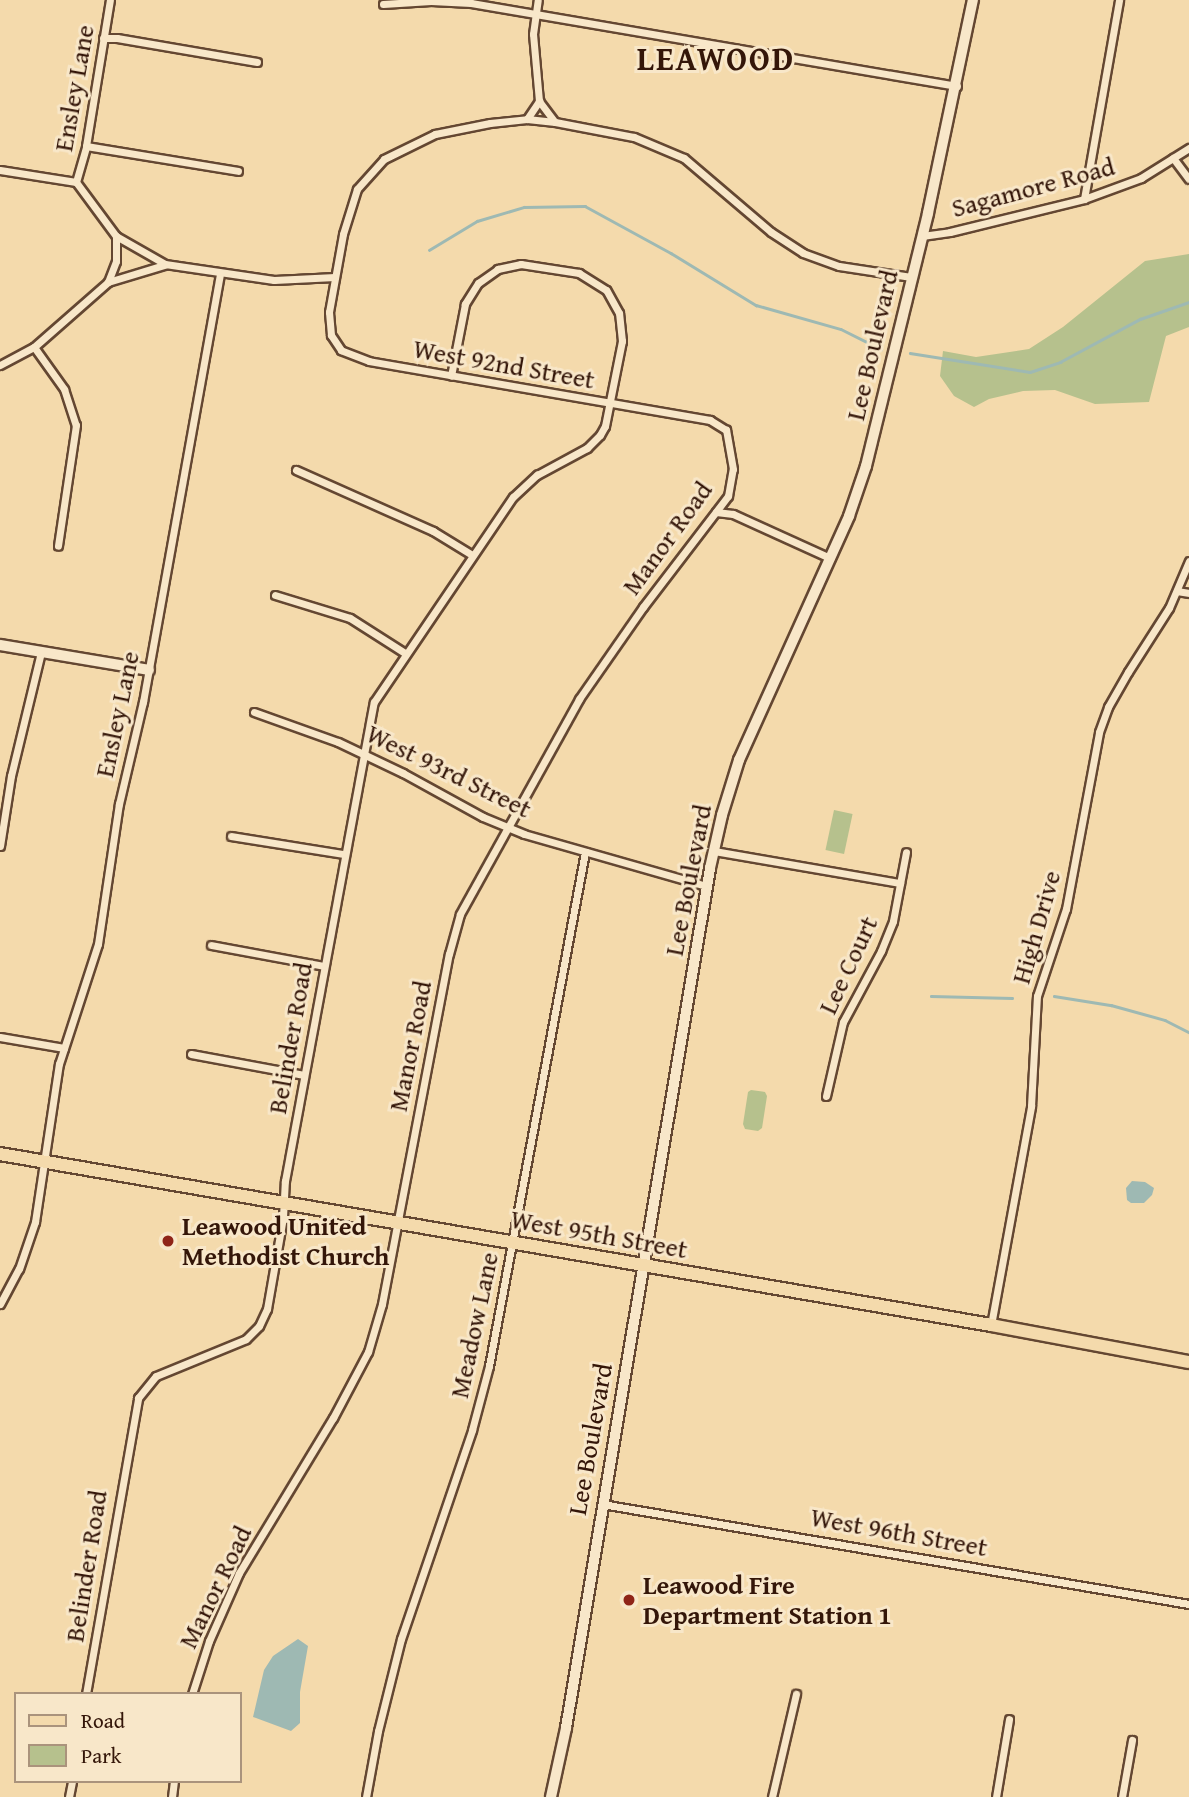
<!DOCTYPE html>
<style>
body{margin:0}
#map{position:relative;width:1189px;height:1797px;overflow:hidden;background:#f4daac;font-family:"Gentium Book Plus",serif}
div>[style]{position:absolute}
.green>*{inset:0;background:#b6c18d;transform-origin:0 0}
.water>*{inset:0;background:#9eb9b3}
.stream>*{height:2.5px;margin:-1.25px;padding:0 1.25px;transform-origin:1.25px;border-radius:1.25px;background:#9eb9b3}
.roads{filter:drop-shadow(2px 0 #644732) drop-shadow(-2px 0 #644732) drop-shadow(0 2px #644732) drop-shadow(0 -2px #644732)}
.street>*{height:7px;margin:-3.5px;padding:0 3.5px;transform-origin:3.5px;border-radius:3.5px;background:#f8e7c9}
.secondary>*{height:10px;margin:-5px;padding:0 5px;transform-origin:5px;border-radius:5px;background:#f8e7c9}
.primary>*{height:12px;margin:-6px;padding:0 6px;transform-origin:6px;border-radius:6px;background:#f4daac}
.dots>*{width:19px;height:19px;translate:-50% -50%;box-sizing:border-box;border:4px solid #f8e7c9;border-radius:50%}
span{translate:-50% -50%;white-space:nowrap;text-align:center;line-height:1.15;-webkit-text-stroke:6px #f8e7c9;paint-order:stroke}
.street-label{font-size:26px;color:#341609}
.poi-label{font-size:26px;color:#341609;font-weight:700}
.left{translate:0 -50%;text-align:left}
.district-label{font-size:33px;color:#341609;font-weight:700;letter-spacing:2px}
.legend{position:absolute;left:14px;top:1692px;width:228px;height:91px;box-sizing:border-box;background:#f8e7c9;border:2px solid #aa937c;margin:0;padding:9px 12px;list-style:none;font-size:21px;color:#341609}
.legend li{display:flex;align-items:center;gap:14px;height:35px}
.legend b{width:35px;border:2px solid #aa937c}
</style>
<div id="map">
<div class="green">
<i style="clip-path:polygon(1189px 254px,1189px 327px,1166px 336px,1149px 402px,1095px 404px,1055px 390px,1023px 391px,989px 399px,974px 407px,954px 396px,940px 376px,943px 351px,976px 357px,1029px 349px,1063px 327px,1145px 261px)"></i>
<i style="left:834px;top:810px;width:19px;height:41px;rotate:12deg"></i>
<i style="clip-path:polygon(751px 1090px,765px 1092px,767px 1096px,762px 1128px,758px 1131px,745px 1129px,743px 1124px,748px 1092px)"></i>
</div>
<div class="water">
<i style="clip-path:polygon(1132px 1181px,1145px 1182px,1154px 1188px,1152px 1195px,1144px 1203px,1131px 1203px,1127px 1200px,1126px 1188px)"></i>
<i style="clip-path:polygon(298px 1639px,308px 1646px,300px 1692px,300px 1723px,291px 1731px,253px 1717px,264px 1670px,273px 1656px)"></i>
</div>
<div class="stream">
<i style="left:429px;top:250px;width:56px;rotate:-31.1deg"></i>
<i style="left:477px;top:221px;width:49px;rotate:-16.6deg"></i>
<i style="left:524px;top:207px;width:61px;rotate:-0.9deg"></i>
<i style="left:585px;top:206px;width:98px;rotate:28.7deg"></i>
<i style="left:671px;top:253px;width:100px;rotate:31.5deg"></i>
<i style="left:756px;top:305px;width:88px;rotate:15.8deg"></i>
<i style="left:841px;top:329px;width:45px;rotate:26.6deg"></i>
<i style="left:910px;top:353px;width:121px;rotate:9deg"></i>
<i style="left:1030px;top:372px;width:32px;rotate:-18deg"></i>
<i style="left:1060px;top:362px;width:91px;rotate:-28.3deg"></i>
<i style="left:1140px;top:319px;width:52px;rotate:-19.1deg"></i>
<i style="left:931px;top:996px;width:81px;rotate:1.4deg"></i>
<i style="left:1054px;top:996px;width:58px;rotate:9deg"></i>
<i style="left:1111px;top:1005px;width:56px;rotate:15.5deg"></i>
<i style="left:1165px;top:1020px;width:27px;rotate:27deg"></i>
</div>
<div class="roads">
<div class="street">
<i style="left:383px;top:4px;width:48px;rotate:-3.6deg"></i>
<i style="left:431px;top:1px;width:40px;rotate:2.9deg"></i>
<i style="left:471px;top:3px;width:493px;rotate:9.7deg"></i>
<i style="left:103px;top:38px;width:14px"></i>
<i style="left:117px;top:38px;width:142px;rotate:9.7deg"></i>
<i style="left:539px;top:101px;width:26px;rotate:53deg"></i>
<i style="left:527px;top:119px;width:22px;rotate:-56deg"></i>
<i style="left:539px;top:101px;width:67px;rotate:-95.1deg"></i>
<i style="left:533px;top:34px;width:34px;rotate:-82deg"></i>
<i style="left:86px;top:146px;width:154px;rotate:9.3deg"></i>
<i style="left:1173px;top:158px;width:26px;rotate:53deg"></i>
<i style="left:0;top:170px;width:77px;rotate:9deg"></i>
<i style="left:76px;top:182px;width:67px;rotate:53.5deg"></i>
<i style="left:116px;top:236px;width:56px;rotate:29.7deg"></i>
<i style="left:165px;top:264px;width:110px;rotate:8.4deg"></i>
<i style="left:274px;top:280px;width:61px;rotate:-2.8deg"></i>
<i style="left:76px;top:182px;width:37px;rotate:-74deg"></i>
<i style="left:86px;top:146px;width:148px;rotate:-80.7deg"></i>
<i style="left:1084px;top:199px;width:202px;rotate:-80deg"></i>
<i style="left:922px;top:236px;width:28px;rotate:-8deg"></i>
<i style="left:950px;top:232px;width:138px;rotate:-13.8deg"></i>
<i style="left:1084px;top:199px;width:61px;rotate:-20.2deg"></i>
<i style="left:1141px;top:178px;width:57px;rotate:-32deg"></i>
<i style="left:108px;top:282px;width:22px;rotate:-69deg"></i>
<i style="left:116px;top:261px;width:25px;rotate:-90deg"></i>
<i style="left:34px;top:347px;width:52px;rotate:54.5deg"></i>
<i style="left:64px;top:389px;width:38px;rotate:72deg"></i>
<i style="left:76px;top:425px;width:122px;rotate:98.5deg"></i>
<i style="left:0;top:365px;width:38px;rotate:-28deg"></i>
<i style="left:34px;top:347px;width:98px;rotate:-41.3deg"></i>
<i style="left:108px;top:282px;width:59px;rotate:-16.9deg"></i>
<i style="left:296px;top:470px;width:150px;rotate:24deg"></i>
<i style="left:433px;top:531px;width:46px;rotate:31.6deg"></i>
<i style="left:716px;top:512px;width:17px;rotate:7deg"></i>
<i style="left:733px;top:514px;width:107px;rotate:24.4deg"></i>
<i style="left:1177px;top:591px;width:12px;rotate:9deg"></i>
<i style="left:275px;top:595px;width:78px;rotate:17deg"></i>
<i style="left:350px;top:618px;width:65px;rotate:32.5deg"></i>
<i style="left:254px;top:712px;width:89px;rotate:19.7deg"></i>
<i style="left:338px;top:742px;width:72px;rotate:25.5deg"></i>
<i style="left:403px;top:773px;width:91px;rotate:28.8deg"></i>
<i style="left:483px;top:817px;width:44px;rotate:22.5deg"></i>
<i style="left:524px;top:834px;width:190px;rotate:15.9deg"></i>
<i style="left:231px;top:836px;width:114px;rotate:9.1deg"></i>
<i style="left:0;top:846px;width:71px;rotate:-81.1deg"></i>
<i style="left:11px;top:776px;width:128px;rotate:-76.4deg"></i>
<i style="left:714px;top:851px;width:189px;rotate:9.8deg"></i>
<i style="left:211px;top:945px;width:115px;rotate:10.5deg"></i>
<i style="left:0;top:1037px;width:65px;rotate:9.8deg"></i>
<i style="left:191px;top:1054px;width:115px;rotate:10.5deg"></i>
<i style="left:826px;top:1096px;width:76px;rotate:-77.1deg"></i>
<i style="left:843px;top:1022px;width:81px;rotate:-61.8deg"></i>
<i style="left:881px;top:951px;width:32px;rotate:-68deg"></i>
<i style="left:893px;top:921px;width:70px;rotate:-79.3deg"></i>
<i style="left:0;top:1304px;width:40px;rotate:-62deg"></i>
<i style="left:19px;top:1269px;width:50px;rotate:-71.2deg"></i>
<i style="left:35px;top:1222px;width:160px;rotate:-81.4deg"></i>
<i style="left:59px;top:1064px;width:126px;rotate:-72deg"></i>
<i style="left:98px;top:944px;width:142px;rotate:-81.5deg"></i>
<i style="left:119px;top:804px;width:105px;rotate:-76.8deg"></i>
<i style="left:143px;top:702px;width:436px;rotate:-79.8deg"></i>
<i style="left:991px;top:1325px;width:223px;rotate:-79.6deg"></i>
<i style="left:1031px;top:1106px;width:110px;rotate:-86.9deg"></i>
<i style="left:1037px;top:996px;width:92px;rotate:-71.6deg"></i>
<i style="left:1066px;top:909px;width:180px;rotate:-79.4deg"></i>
<i style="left:1099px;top:732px;width:27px;rotate:-70deg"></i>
<i style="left:1108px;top:707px;width:40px;rotate:-60.3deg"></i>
<i style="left:1128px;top:672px;width:76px;rotate:-57.4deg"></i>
<i style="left:1169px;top:608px;width:51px;rotate:-66.9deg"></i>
<i style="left:602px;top:1504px;width:595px;rotate:9.67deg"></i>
<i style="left:86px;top:1694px;width:301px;rotate:-80deg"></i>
<i style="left:138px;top:1398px;width:28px;rotate:-51deg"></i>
<i style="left:156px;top:1376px;width:97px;rotate:-22.3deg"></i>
<i style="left:246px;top:1339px;width:18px;rotate:-45deg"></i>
<i style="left:259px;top:1326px;width:19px;rotate:-65deg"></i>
<i style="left:267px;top:1309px;width:93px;rotate:-80.1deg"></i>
<i style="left:283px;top:1217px;width:36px;rotate:-87deg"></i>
<i style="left:285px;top:1181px;width:487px;rotate:-79.5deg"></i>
<i style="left:374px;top:702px;width:248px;rotate:-55.9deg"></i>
<i style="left:513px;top:497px;width:33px;rotate:-43deg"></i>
<i style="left:537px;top:475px;width:57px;rotate:-28.4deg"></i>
<i style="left:587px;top:448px;width:18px;rotate:-45deg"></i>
<i style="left:600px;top:435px;width:10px;rotate:-61deg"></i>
<i style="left:605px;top:426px;width:87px;rotate:-78.7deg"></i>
<i style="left:622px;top:341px;width:28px;rotate:-96deg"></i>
<i style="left:619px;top:313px;width:26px;rotate:-119deg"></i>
<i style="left:606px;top:290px;width:32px;rotate:-148deg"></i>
<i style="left:579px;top:273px;width:59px;rotate:-171.2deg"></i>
<i style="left:521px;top:264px;width:24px;rotate:168deg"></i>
<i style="left:498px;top:269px;width:24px;rotate:145deg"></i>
<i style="left:478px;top:283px;width:25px;rotate:122deg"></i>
<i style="left:465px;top:304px;width:73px;rotate:101deg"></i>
<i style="left:192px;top:1694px;width:56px;rotate:-72.2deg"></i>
<i style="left:209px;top:1641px;width:74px;rotate:-66.2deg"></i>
<i style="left:239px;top:1573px;width:181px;rotate:-58.8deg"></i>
<i style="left:333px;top:1418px;width:75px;rotate:-62.1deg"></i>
<i style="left:368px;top:1352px;width:50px;rotate:-73.7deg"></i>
<i style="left:382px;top:1304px;width:356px;rotate:-79.2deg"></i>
<i style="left:449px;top:954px;width:41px;rotate:-74.6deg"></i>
<i style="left:460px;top:914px;width:246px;rotate:-61deg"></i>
<i style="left:579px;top:699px;width:112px;rotate:-55.2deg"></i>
<i style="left:643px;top:607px;width:140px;rotate:-52.6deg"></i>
<i style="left:728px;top:496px;width:27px;rotate:-80deg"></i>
<i style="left:733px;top:469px;width:40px;rotate:-100deg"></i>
<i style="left:726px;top:430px;width:19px;rotate:-148deg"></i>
<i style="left:710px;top:420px;width:346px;rotate:-170.2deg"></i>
<i style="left:369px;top:361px;width:30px;rotate:-159deg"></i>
<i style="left:341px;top:350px;width:18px;rotate:-124deg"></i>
<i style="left:331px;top:335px;width:23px;rotate:-95deg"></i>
<i style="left:329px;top:312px;width:79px;rotate:-79.8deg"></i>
<i style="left:343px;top:234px;width:47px;rotate:-72.7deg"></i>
<i style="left:357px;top:189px;width:40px;rotate:-48deg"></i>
<i style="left:384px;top:159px;width:57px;rotate:-26.1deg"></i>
<i style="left:435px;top:134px;width:56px;rotate:-11.3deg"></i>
<i style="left:490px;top:123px;width:37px;rotate:-6deg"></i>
<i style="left:527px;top:119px;width:28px;rotate:6deg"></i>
<i style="left:555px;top:122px;width:80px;rotate:10.8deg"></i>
<i style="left:634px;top:137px;width:54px;rotate:22.8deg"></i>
<i style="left:684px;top:158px;width:114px;rotate:40.4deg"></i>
<i style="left:771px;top:232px;width:38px;rotate:33deg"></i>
<i style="left:803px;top:253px;width:38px;rotate:20deg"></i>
<i style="left:839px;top:266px;width:73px;rotate:8.7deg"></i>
<i style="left:69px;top:1797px;width:16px;rotate:-79deg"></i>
<i style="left:172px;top:1797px;width:16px;rotate:-83deg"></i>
<i style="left:366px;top:1797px;width:67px;rotate:-79.7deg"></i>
<i style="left:378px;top:1731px;width:95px;rotate:-76deg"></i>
<i style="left:401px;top:1639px;width:221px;rotate:-71.2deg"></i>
<i style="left:472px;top:1430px;width:66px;rotate:-75.1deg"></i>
<i style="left:489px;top:1366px;width:523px;rotate:-79.42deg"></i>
<i style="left:772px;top:1797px;width:106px;rotate:-76.9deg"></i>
<i style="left:996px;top:1797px;width:79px;rotate:-80.5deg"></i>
<i style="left:1122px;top:1797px;width:58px;rotate:-80deg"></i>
</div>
<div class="secondary">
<i style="left:0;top:645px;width:151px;rotate:9.5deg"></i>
<i style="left:551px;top:1797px;width:71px;rotate:-77.7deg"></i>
<i style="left:566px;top:1728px;width:872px;rotate:-80.49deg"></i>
<i style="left:710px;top:868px;width:54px;rotate:-77.2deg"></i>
<i style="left:722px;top:815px;width:58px;rotate:-72.8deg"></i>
<i style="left:739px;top:760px;width:268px;rotate:-65.7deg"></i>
<i style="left:849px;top:516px;width:53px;rotate:-71.2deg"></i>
<i style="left:866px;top:466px;width:260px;rotate:-76.2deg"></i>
<i style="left:928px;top:213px;width:218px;rotate:-78.1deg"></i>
</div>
<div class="primary">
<i style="left:0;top:1154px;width:1006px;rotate:9.79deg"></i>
<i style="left:991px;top:1325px;width:201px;rotate:10.6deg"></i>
</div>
</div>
<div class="dots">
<i style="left:168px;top:1241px;background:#8f2418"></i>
<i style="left:629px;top:1600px;background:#8f2418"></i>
</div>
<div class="street-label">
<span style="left:74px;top:88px;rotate:-80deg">Ensley Lane</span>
<span style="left:1033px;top:187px;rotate:-15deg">Sagamore Road</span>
<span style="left:872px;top:345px;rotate:-77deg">Lee Boulevard</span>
<span style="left:504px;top:364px;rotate:10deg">West 92nd Street</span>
<span style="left:667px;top:538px;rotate:-54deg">Manor Road</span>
<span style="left:117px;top:714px;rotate:-78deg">Ensley Lane</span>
<span style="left:449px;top:771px;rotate:26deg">West 93rd Street</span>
<span style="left:688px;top:880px;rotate:-79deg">Lee Boulevard</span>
<span style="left:1036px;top:927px;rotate:-74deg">High Drive</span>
<span style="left:848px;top:965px;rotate:-65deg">Lee Court</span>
<span style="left:290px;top:1038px;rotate:-80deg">Belinder Road</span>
<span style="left:410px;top:1046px;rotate:-79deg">Manor Road</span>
<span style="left:599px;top:1234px;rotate:10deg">West 95th Street</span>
<span style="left:474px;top:1325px;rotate:-78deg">Meadow Lane</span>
<span style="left:590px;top:1439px;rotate:-80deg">Lee Boulevard</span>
<span style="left:899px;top:1532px;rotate:10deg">West 96th Street</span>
<span style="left:86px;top:1566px;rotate:-81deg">Belinder Road</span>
<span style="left:215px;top:1587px;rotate:-64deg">Manor Road</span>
</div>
<div class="poi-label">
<span class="left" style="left:182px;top:1241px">Leawood United<br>Methodist Church</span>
<span class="left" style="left:643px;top:1600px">Leawood Fire<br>Department Station 1</span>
</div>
<div class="district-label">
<span style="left:716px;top:59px">LEAWOOD</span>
</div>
<ul class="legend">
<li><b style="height:9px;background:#f4daac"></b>Road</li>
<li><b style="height:19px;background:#b6c18d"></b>Park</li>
</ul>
</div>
